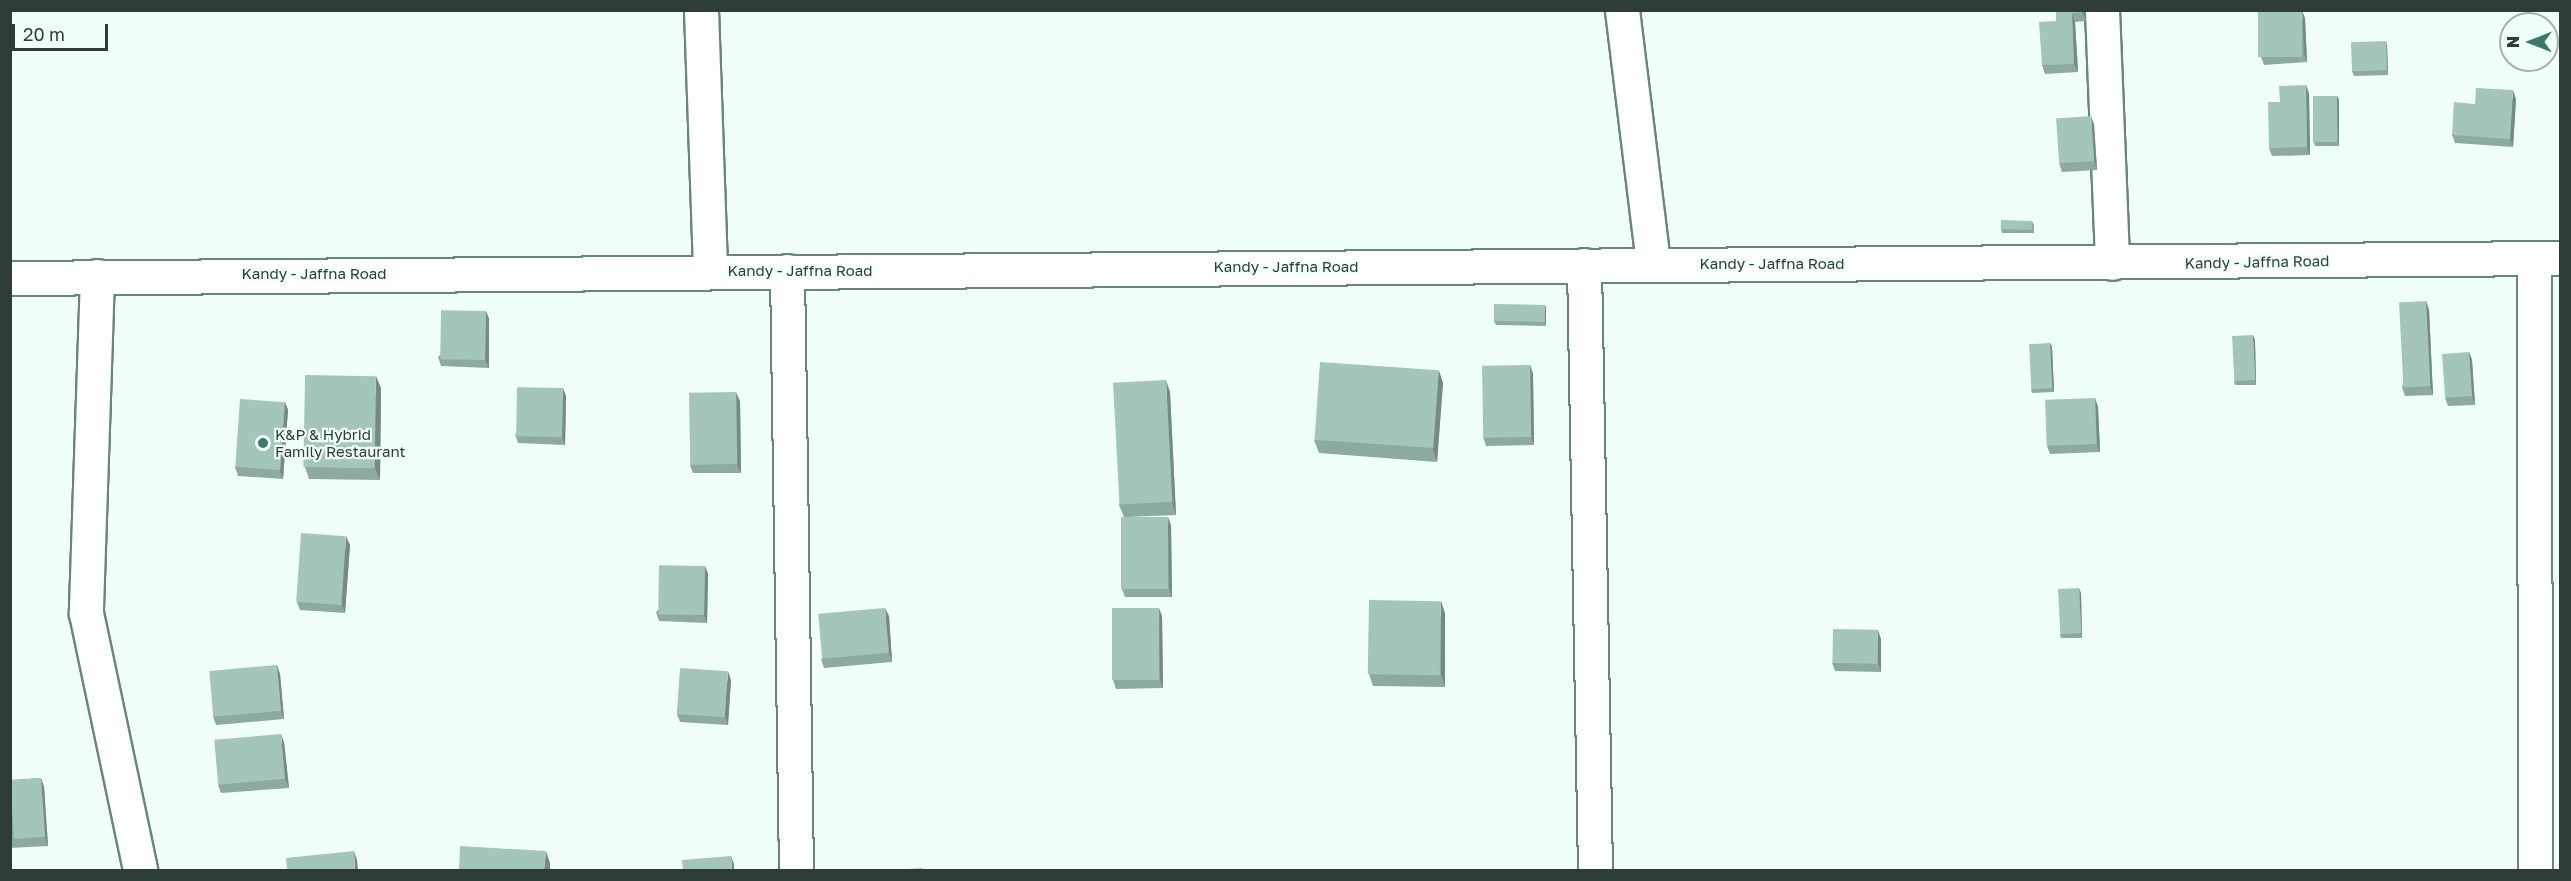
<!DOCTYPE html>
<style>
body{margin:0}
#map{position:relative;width:2571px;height:881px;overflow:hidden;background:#f1fffa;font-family:"Golos Text",sans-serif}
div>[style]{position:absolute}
.roads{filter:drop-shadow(2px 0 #66877b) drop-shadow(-2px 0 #66877b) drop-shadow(0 2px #66877b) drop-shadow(0 -2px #66877b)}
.street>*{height:33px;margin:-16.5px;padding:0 16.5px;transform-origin:16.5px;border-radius:16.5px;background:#fff}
.highway>*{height:33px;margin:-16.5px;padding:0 16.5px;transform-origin:16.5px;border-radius:16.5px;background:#fff}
.wall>*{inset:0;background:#8daaa0}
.shaded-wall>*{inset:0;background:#738b82}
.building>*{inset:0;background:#a4c6ba;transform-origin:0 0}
.dots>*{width:16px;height:16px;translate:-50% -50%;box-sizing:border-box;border:3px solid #f1fffa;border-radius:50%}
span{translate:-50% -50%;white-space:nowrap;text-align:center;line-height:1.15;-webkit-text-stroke:4.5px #f1fffa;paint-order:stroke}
.street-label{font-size:15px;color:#2e3c38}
.poi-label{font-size:15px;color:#2e3c38}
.left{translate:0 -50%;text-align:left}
.frame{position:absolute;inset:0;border:12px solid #2e3c38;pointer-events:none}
.north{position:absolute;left:2499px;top:12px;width:60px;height:60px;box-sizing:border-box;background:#f1fffa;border:2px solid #a3b1ac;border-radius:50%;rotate:270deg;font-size:16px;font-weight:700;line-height:24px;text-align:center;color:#2e3c38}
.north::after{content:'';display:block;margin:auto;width:21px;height:27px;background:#3b7a68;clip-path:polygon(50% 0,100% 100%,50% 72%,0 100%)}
.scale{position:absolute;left:12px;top:24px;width:96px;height:27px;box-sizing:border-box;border:3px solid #2e3c38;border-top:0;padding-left:8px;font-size:18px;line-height:21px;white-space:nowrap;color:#2e3c38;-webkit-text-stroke:4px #f1fffa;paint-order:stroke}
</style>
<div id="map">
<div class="roads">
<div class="street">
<i style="left:701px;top:10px;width:261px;rotate:88deg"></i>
<i style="left:1622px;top:10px;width:256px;rotate:83deg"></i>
<i style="left:2102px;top:10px;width:253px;rotate:87.7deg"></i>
<i style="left:2534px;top:258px;width:612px;rotate:89.91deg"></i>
<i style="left:1584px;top:265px;width:605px;rotate:88.96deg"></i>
<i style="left:787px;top:271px;width:599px;rotate:89.14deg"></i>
<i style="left:97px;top:276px;width:337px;rotate:91.9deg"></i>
<i style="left:86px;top:613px;width:263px;rotate:78.1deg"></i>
</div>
<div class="highway">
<i style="left:10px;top:278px;width:2550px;rotate:-0.45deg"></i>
</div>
</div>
<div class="wall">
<i style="clip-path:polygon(2056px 10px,2085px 10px,2086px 21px,2075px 22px,2078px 72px,2045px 74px,2042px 65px,2056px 21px)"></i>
<i style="clip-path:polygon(2305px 18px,2307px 62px,2264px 65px,2261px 57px)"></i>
<i style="clip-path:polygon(2387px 45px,2388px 75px,2354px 76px,2352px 71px)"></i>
<i style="clip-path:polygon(2306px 85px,2309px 94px,2310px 155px,2272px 156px,2269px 148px,2280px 102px)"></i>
<i style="clip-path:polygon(2337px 96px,2339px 100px,2339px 146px,2315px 146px,2314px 142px)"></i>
<i style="clip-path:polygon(2516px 99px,2513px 147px,2455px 143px,2452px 135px,2475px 104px)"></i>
<i style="clip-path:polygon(2094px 124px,2097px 170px,2062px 172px,2059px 163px)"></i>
<i style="clip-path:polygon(2032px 221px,2034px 225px,2034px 233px,2002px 233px,2001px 229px)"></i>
<i style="clip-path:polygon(2426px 301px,2429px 310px,2433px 395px,2405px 396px,2402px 387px)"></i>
<i style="clip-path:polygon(1545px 305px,1546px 309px,1546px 326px,1496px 325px,1494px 321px)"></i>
<i style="clip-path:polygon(486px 311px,489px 319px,489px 368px,441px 366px,438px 357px)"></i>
<i style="clip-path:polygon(2253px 335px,2255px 340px,2256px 385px,2235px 385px,2234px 381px)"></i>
<i style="clip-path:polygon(2050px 343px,2052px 347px,2054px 392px,2032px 393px,2031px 389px)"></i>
<i style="clip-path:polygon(2469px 352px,2472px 360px,2475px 405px,2448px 406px,2445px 398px)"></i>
<i style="clip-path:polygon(1530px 365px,1533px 374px,1534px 445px,1486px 446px,1483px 437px)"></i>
<i style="clip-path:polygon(1439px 371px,1443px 383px,1437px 462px,1319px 453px,1314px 440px)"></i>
<i style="clip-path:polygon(381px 388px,380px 480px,309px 479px,305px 467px)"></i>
<i style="clip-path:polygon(1170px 392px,1176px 515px,1127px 517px,1171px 525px,1172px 597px,1125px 597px,1122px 589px,1124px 517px,1119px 505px)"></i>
<i style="clip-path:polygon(566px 396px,565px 445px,518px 443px,515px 434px)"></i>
<i style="clip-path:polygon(2095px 398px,2098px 407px,2100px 452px,2050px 454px,2047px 446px)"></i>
<i style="clip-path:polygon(740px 401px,741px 473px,693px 473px,690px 465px)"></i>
<i style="clip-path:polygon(285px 402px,288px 410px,283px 479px,238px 476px,235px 467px)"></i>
<i style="clip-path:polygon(350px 545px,345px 613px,300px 610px,297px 602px)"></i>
<i style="clip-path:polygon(705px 566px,708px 574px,707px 623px,659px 621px,656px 612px)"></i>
<i style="clip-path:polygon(2081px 593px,2082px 638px,2061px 638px,2060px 634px)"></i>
<i style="clip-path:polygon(1445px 613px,1445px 687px,1373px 686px,1369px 674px)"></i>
<i style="clip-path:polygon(889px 616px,892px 662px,824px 668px,821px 659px)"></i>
<i style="clip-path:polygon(1162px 616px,1163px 688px,1116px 689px,1113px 680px)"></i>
<i style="clip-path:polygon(1881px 639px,1881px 672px,1835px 671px,1832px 663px)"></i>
<i style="clip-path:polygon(277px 665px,280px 674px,284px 719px,216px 725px,213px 716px)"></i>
<i style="clip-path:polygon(731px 680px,728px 725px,680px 722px,677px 714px)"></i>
<i style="clip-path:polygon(284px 742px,289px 788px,221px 793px,218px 785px)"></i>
<i style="clip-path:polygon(41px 778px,44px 787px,48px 846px,10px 848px,10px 780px)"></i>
</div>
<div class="shaded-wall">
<i style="clip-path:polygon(2082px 10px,2085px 10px,2086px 21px,2082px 12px)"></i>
<i style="clip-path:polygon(2302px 10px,2305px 18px,2307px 62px,2304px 54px)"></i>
<i style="clip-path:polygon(2072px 13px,2075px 22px,2078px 72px,2074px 64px)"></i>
<i style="clip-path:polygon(2386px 41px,2387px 45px,2388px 75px,2387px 70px)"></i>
<i style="clip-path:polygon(2306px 85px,2309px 94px,2310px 155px,2307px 147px)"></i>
<i style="clip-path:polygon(2513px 90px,2516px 99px,2513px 147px,2510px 139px)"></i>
<i style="clip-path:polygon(2337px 96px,2339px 100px,2339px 146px,2338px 142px)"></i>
<i style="clip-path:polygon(2091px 116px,2094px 124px,2097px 170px,2094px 161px)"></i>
<i style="clip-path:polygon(2426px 301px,2429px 310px,2433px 395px,2430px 386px)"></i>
<i style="clip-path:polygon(1545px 305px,1546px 309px,1546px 326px,1545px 321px)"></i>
<i style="clip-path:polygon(486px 311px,489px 319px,489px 368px,485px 360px)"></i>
<i style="clip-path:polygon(2253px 335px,2255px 340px,2256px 385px,2255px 380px)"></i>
<i style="clip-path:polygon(2050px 343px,2052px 347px,2054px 392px,2052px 388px)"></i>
<i style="clip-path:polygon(2469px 352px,2472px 360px,2475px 405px,2472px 396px)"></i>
<i style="clip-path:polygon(1530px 365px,1533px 374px,1534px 445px,1531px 437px)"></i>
<i style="clip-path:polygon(1439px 371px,1443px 383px,1437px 462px,1433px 449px)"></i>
<i style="clip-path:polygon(376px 376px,381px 388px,380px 480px,375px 468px)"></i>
<i style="clip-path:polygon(1166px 380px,1170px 392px,1176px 515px,1172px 502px)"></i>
<i style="clip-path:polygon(563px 388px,566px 396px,565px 445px,562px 437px)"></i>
<i style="clip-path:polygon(736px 392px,740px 401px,741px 473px,737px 464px)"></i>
<i style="clip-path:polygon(2095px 398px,2098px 407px,2100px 452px,2097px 444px)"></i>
<i style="clip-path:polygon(285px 402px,288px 410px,283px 479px,280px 470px)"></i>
<i style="clip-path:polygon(1168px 517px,1171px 525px,1172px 597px,1169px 588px)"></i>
<i style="clip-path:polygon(346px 536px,350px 545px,345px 613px,342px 604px)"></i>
<i style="clip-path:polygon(705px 566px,708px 574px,707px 623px,704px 615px)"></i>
<i style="clip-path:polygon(2079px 588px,2081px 593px,2082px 638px,2081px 633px)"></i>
<i style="clip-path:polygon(1441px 601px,1445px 613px,1445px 687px,1441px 674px)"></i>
<i style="clip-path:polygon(885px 608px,889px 616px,892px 662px,889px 653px)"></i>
<i style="clip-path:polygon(1159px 608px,1162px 616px,1163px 688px,1160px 680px)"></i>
<i style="clip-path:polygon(1878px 630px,1881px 639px,1881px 672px,1878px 663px)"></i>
<i style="clip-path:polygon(277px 665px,280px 674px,284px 719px,281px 711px)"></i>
<i style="clip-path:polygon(728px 671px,731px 680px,728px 725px,725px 716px)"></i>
<i style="clip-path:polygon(281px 734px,284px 742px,289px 788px,285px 779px)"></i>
<i style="clip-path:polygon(41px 778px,44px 787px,48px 846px,45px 837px)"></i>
<i style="clip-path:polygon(354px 851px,357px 860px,358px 870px,355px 870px)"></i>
<i style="clip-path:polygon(546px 851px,550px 863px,550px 870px,544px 870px)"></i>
<i style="clip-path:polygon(731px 856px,734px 864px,734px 870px,732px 870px)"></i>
</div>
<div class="building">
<i style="clip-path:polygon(2056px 10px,2082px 10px,2082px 12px,2072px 13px,2074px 64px,2042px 65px,2039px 22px,2056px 21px)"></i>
<i style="left:2258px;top:10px;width:44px;height:47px"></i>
<i style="left:2386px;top:41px;width:29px;height:35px;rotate:88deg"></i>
<i style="clip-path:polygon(2306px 85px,2307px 147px,2269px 148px,2268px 102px,2280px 102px,2279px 86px)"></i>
<i style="clip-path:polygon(2476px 88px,2513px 90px,2510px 139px,2452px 135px,2454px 102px,2475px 104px)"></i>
<i style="left:2313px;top:96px;width:24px;height:46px"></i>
<i style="left:2091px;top:116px;width:45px;height:35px;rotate:86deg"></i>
<i style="left:2001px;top:220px;width:31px;height:9px;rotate:2deg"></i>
<i style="left:2426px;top:301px;width:85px;height:27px;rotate:87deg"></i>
<i style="left:1494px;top:304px;width:51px;height:17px;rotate:1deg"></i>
<i style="left:486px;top:311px;width:49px;height:45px;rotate:91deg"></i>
<i style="left:2253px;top:335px;width:45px;height:21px;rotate:87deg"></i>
<i style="left:2050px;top:343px;width:45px;height:21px;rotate:87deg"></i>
<i style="left:2469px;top:352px;width:44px;height:27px;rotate:86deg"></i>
<i style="left:1320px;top:362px;width:119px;height:78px;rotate:4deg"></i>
<i style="left:1530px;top:365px;width:72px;height:48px;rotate:89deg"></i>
<i style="left:305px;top:375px;width:71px;height:92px;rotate:1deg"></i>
<i style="left:1166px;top:380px;width:122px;height:53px;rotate:87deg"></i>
<i style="left:563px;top:388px;width:49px;height:46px;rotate:91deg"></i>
<i style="left:736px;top:392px;width:72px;height:47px;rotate:89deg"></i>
<i style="left:2095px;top:398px;width:46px;height:50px;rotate:88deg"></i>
<i style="left:240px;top:399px;width:45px;height:68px;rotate:4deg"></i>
<i style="left:1121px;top:517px;width:47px;height:72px"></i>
<i style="left:301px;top:533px;width:45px;height:69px;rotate:4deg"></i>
<i style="left:705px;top:566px;width:49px;height:46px;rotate:91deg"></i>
<i style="left:2079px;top:588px;width:45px;height:21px;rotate:87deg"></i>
<i style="left:1369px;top:600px;width:72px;height:74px;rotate:1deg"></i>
<i style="left:885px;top:608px;width:45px;height:67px;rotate:85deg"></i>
<i style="left:1112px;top:608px;width:47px;height:72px"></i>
<i style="left:1833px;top:629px;width:45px;height:34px;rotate:1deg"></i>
<i style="left:277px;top:665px;width:46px;height:68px;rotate:85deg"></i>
<i style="left:680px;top:668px;width:48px;height:46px;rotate:4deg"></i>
<i style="left:281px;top:734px;width:45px;height:67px;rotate:85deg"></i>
<i style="left:41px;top:778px;width:59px;height:31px;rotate:86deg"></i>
<i style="clip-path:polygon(460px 846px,546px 851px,544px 870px,459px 870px)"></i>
<i style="clip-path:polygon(354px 851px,355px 870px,287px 870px,286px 858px)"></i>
<i style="clip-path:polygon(731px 856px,732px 870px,683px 870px,682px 860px)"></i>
<i style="clip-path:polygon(922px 868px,922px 870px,894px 870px)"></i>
</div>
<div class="dots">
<i style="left:263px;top:443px;background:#3b7a68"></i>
</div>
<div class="street-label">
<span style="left:2257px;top:262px;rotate:-1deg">Kandy - Jaffna Road</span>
<span style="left:1772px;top:264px">Kandy - Jaffna Road</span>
<span style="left:1286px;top:267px">Kandy - Jaffna Road</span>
<span style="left:800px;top:271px">Kandy - Jaffna Road</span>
<span style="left:314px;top:274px">Kandy - Jaffna Road</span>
</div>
<div class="poi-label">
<span class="left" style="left:275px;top:443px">K&amp;P &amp; Hybrid<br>Family Restaurant</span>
</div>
<div class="frame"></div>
<div class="north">N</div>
<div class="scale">20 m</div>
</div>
